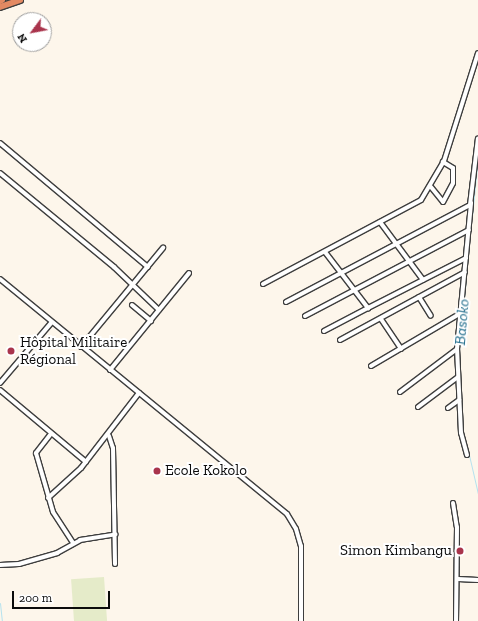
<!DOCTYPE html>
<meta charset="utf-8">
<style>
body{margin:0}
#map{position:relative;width:478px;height:621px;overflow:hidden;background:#fdf6eb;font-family:"Zilla Slab",serif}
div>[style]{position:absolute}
.pitch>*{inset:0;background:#e5ebc9;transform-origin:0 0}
.stream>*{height:1px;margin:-0.5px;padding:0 0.5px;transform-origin:0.5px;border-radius:0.5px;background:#b5e2ee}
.roads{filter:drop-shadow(1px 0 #3e3e3e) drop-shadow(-1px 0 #3e3e3e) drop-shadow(0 1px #3e3e3e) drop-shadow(0 -1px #3e3e3e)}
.minor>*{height:4px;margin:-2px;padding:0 2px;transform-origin:2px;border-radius:2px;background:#fff}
.highway>*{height:5.5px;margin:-2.75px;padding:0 2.75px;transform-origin:2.75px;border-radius:2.75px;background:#e38962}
.dots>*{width:11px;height:11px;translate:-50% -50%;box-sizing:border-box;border:2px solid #fff;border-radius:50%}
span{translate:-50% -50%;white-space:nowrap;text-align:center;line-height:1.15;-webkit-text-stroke:4px #fff;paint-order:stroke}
.poi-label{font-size:15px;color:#0b0b0b}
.left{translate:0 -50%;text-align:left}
.right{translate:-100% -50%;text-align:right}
.water-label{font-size:16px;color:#246f8d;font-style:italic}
.north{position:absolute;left:12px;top:12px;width:40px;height:40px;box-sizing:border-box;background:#fff;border:1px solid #9d9d9d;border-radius:50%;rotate:238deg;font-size:11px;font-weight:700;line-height:16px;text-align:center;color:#0b0b0b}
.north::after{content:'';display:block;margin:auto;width:14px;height:18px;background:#a9344c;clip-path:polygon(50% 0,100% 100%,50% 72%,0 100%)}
.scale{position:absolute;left:12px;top:591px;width:98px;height:18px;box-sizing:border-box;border:2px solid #0b0b0b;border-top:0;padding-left:5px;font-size:12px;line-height:14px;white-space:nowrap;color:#0b0b0b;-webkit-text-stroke:3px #fff;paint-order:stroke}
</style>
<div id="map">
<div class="pitch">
<i style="left:104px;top:577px;width:44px;height:33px;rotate:86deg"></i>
</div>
<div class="stream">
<i style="left:472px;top:216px;width:49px;rotate:-84.2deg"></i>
<i style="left:462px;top:317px;width:37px;rotate:-84deg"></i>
<i style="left:459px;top:351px;width:15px;rotate:-86deg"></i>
<i style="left:469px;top:455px;width:40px;rotate:77deg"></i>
<i style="left:0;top:603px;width:18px;rotate:84deg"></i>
</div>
<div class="roads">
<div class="minor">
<i style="left:0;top:143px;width:193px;rotate:40deg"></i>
<i style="left:0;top:173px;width:148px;rotate:39.5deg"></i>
<i style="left:114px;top:267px;width:62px;rotate:43.7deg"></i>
<i style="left:431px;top:187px;width:19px;rotate:51deg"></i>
<i style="left:443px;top:202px;width:21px;rotate:-62deg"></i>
<i style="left:453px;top:183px;width:15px;rotate:-90deg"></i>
<i style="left:453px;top:168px;width:12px;rotate:-149deg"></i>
<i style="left:380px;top:222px;width:72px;rotate:53.4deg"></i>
<i style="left:325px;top:252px;width:71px;rotate:52.5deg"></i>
<i style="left:368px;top:308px;width:110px;rotate:-27deg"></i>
<i style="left:0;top:279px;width:371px;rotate:39.3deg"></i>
<i style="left:287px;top:514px;width:17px;rotate:59deg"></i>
<i style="left:296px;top:529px;width:18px;rotate:74deg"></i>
<i style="left:301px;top:546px;width:75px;rotate:90deg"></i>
<i style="left:263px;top:284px;width:179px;rotate:-28deg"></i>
<i style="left:421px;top:200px;width:45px;rotate:-59.5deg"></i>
<i style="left:444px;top:161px;width:113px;rotate:-72.5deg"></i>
<i style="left:419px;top:297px;width:22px;rotate:58deg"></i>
<i style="left:286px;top:302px;width:208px;rotate:-27.8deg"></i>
<i style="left:470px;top:205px;width:67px;rotate:-83.2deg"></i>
<i style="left:132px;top:305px;width:25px;rotate:40deg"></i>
<i style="left:305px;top:316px;width:185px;rotate:-27.7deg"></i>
<i style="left:381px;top:319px;width:36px;rotate:56deg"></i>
<i style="left:324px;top:331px;width:50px;rotate:-27.6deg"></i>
<i style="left:340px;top:340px;width:142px;rotate:-28.5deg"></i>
<i style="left:81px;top:347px;width:129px;rotate:-50.4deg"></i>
<i style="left:371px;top:366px;width:104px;rotate:-30.5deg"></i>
<i style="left:110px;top:370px;width:125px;rotate:-50.8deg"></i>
<i style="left:0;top:383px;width:79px;rotate:-49.6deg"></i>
<i style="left:0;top:390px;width:112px;rotate:39.9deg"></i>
<i style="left:400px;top:392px;width:71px;rotate:-37deg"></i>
<i style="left:418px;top:407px;width:50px;rotate:-36.9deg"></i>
<i style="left:448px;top:408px;width:14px;rotate:-36deg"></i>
<i style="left:50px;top:435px;width:23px;rotate:128deg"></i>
<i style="left:36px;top:453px;width:61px;rotate:73.9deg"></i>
<i style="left:53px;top:512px;width:37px;rotate:57deg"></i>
<i style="left:109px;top:436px;width:13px;rotate:72deg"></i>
<i style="left:113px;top:448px;width:116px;rotate:89deg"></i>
<i style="left:467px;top:455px;width:23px;rotate:-105deg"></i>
<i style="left:461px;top:433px;width:84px;rotate:-92.7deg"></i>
<i style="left:457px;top:349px;width:147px;rotate:-84.5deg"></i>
<i style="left:48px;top:498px;width:45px;rotate:-42.3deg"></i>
<i style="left:81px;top:468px;width:95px;rotate:-52.3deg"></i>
<i style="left:453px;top:503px;width:24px;rotate:81deg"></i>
<i style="left:457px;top:527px;width:94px;rotate:90.6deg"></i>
<i style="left:0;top:565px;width:19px;rotate:-3deg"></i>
<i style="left:19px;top:564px;width:40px;rotate:-16deg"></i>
<i style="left:57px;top:553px;width:26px;rotate:-29deg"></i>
<i style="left:80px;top:540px;width:36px;rotate:-9deg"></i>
<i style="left:458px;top:579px;width:20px;rotate:3deg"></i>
</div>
<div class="highway">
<i style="left:0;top:1px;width:2px;rotate:-27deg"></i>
<i style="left:0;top:7px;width:21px;rotate:-19deg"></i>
</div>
</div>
<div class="dots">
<i style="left:11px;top:351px;background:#a9344c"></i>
<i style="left:157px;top:471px;background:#a9344c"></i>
<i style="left:460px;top:551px;background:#a9344c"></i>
</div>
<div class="poi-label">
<span class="left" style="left:20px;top:351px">Hôpital Militaire<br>Régional</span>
<span class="left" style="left:165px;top:471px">Ecole Kokolo</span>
<span class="right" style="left:452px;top:551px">Simon Kimbangu</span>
</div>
<div class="water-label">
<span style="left:462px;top:322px;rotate:-85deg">Basoko</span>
</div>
<div class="north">N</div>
<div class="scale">200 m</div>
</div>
